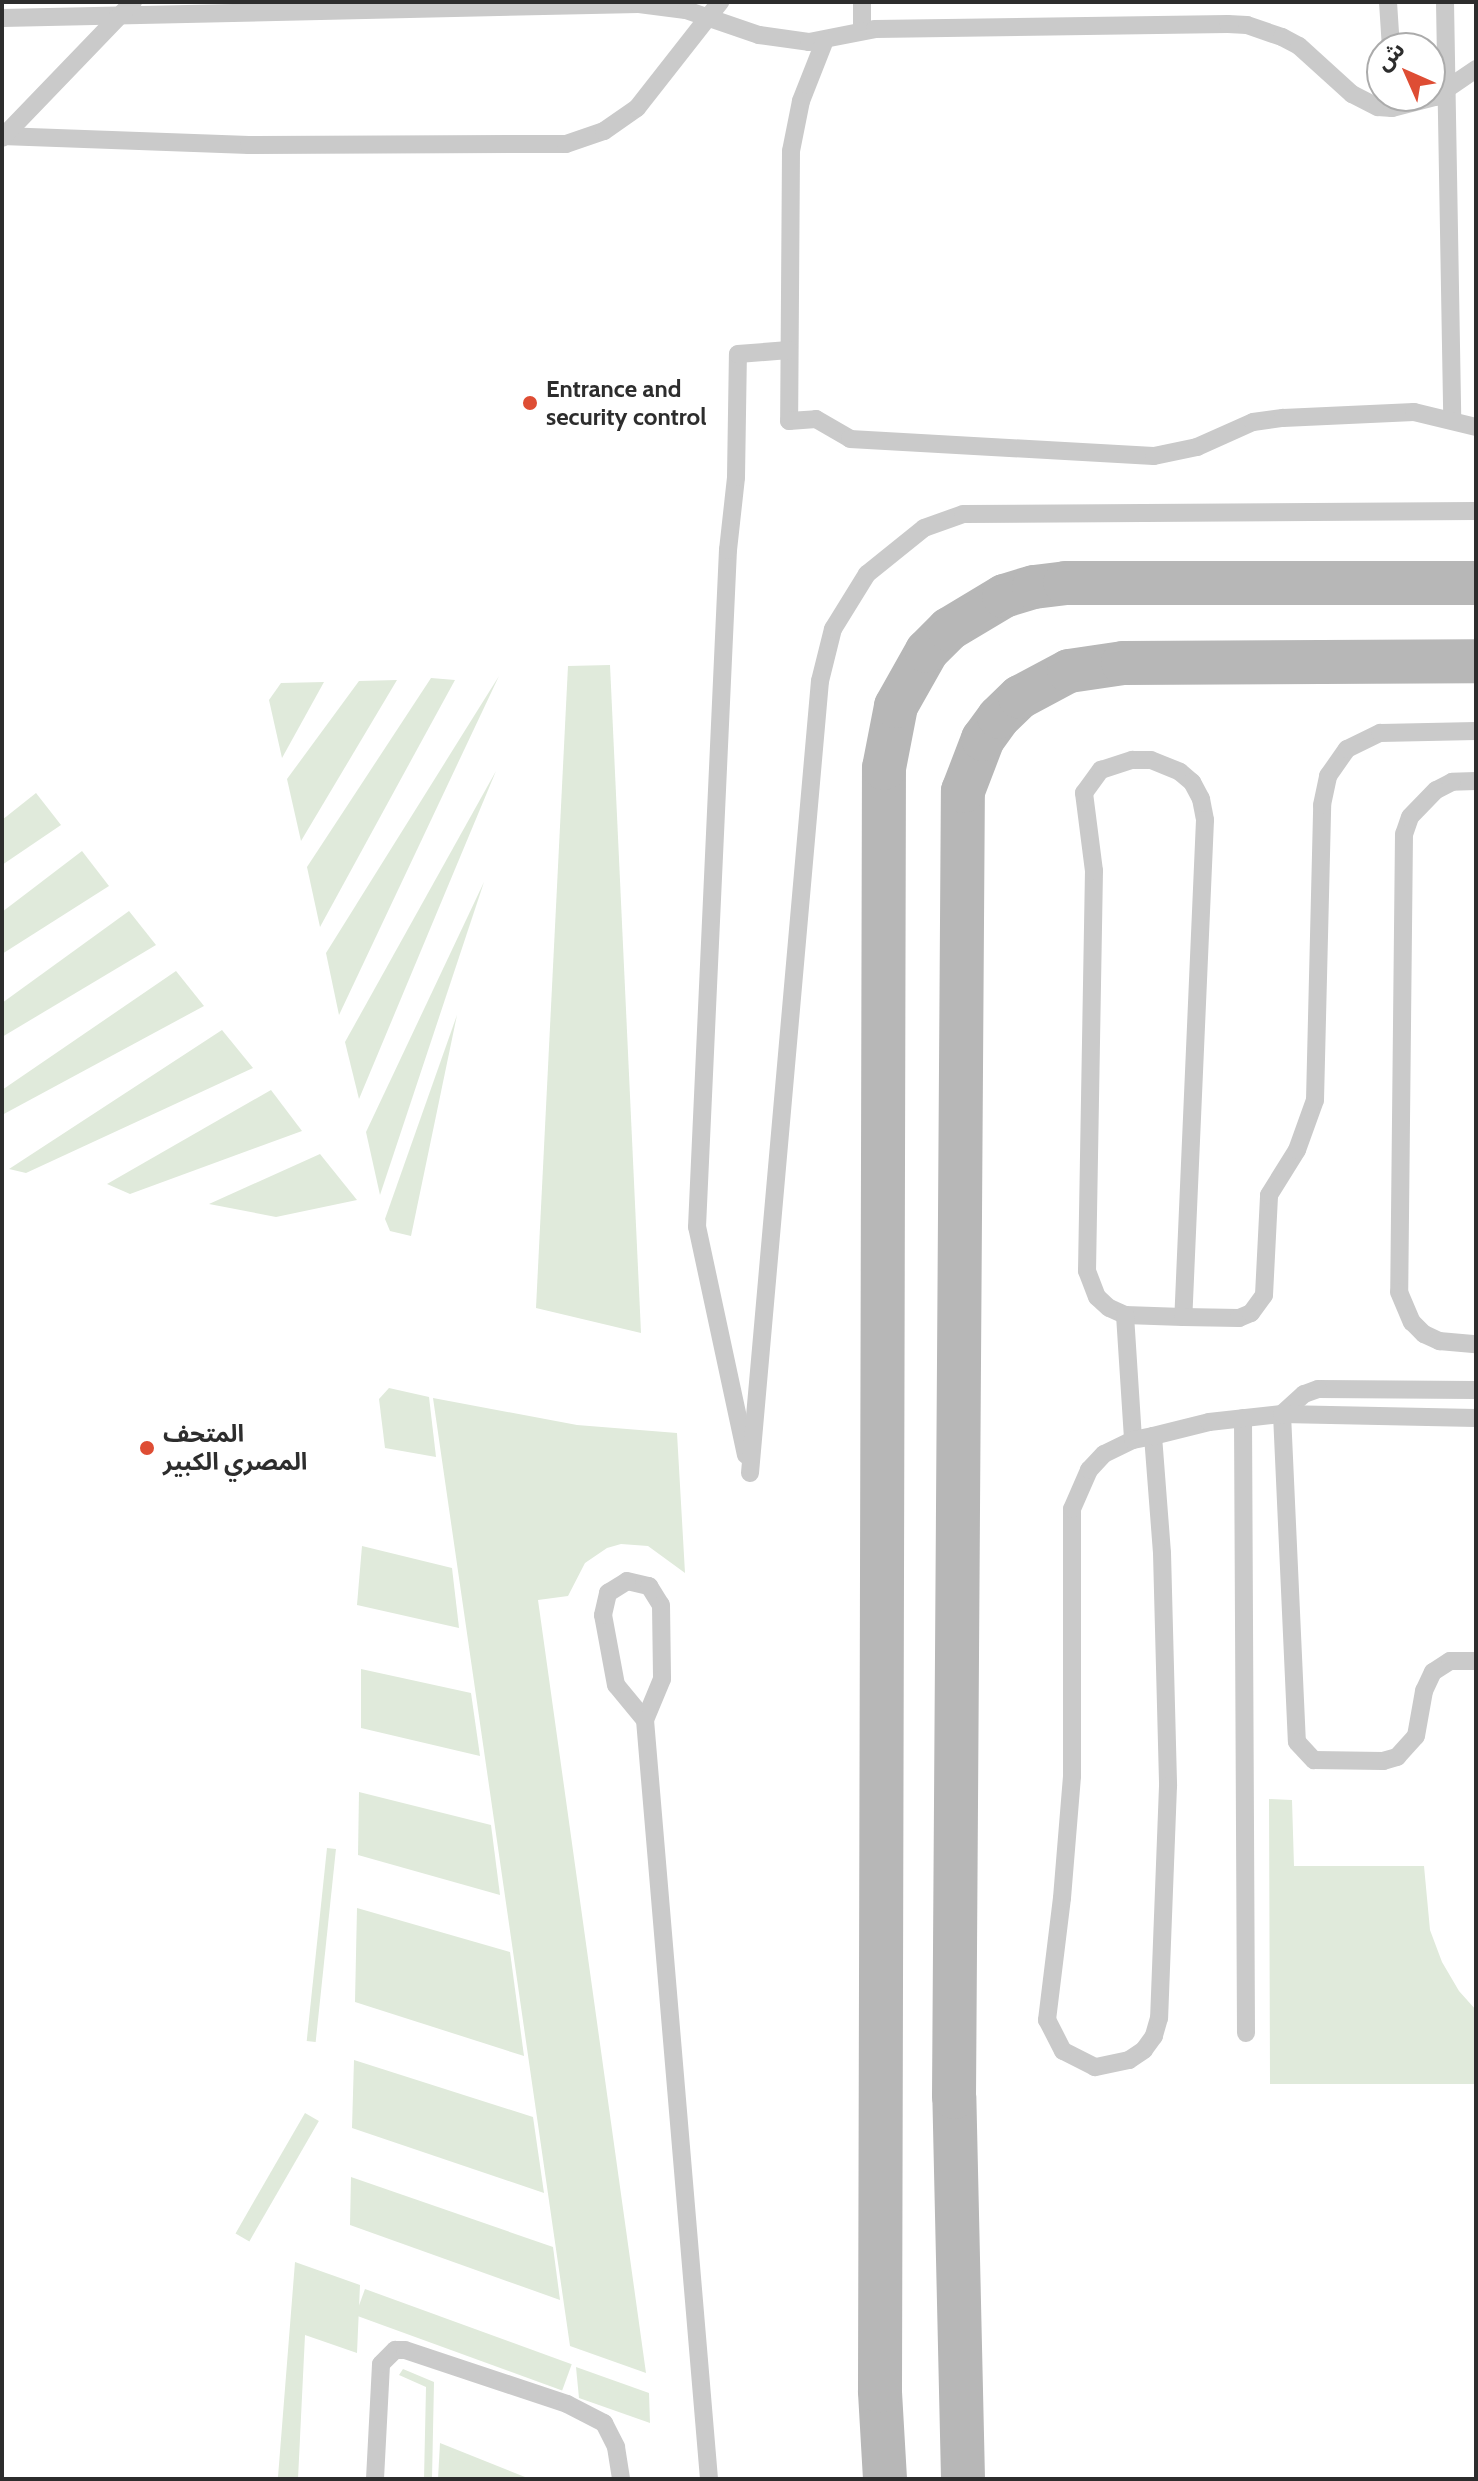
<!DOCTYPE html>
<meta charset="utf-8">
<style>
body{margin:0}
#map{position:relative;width:1478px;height:2481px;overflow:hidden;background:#fff;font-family:Cabin,"Noto Sans Arabic",sans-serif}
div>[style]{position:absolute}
.green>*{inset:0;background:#e0eadb;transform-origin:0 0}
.lane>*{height:18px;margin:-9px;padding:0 9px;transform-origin:9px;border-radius:9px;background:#cacaca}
.secondary>*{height:44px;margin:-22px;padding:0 22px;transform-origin:22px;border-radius:22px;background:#b7b7b7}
.dots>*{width:22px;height:22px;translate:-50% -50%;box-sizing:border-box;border:4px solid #fff;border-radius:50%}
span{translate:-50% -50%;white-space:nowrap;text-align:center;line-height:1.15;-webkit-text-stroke:8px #fff;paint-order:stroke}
.poi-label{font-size:24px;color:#2d2d2d;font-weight:700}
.left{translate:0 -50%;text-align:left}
.frame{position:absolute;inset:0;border:4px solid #2d2d2d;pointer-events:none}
.north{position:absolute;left:1366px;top:32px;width:80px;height:80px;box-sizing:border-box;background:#fff;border:2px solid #ababab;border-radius:50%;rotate:315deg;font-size:22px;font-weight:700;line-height:32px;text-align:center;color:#2d2d2d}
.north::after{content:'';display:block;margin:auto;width:28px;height:36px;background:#de4d34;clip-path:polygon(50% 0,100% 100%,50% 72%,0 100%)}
</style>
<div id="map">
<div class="green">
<i style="clip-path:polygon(610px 665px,641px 1333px,536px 1308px,568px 666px)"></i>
<i style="clip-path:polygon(499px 676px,339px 1015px,326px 953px)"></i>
<i style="clip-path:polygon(431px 678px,455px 680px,320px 927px,307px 867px)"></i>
<i style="clip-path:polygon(397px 680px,301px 841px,287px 779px,359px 681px)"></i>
<i style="clip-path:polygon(324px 682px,282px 758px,269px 700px,281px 683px)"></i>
<i style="clip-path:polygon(496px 771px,359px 1099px,345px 1042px)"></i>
<i style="clip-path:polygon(36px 793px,61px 825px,2px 865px,2px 820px)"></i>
<i style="clip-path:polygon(82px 851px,109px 886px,2px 954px,2px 912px)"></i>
<i style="clip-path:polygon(484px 882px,380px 1195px,366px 1132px)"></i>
<i style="clip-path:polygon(129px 911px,156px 945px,2px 1037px,2px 1003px)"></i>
<i style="clip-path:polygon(176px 971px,204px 1006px,2px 1115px,2px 1090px)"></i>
<i style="clip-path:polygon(457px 1015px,411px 1236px,390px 1231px,385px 1219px)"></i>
<i style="clip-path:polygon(222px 1030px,253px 1068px,26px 1173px,9px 1169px)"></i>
<i style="clip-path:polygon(271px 1090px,302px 1131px,130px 1194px,107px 1184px)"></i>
<i style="clip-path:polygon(320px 1154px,357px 1200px,276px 1217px,209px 1204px)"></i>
<i style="clip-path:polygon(389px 1388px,429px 1397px,436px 1457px,385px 1448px,379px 1399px)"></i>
<i style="clip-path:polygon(433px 1398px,577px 1425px,677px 1433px,685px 1573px,648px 1546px,621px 1544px,607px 1548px,585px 1563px,568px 1596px,538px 1600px,646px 2373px,570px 2346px)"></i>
<i style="clip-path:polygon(362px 1546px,452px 1568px,459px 1628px,357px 1605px)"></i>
<i style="clip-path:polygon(361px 1669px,471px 1693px,480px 1756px,361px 1728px)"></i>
<i style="clip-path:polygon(359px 1792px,491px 1825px,500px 1895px,358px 1855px)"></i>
<i style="clip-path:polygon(1269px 1799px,1292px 1800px,1294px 1866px,1424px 1866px,1430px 1930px,1442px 1962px,1459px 1991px,1476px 2010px,1476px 2084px,1270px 2084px)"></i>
<i style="left:327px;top:1848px;width:9px;height:194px;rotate:6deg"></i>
<i style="clip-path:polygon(357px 1908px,510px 1952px,524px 2056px,355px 2002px)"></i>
<i style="clip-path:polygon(354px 2060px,533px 2117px,544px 2193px,352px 2128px)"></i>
<i style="left:305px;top:2113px;width:16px;height:139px;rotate:30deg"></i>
<i style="clip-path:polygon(351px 2177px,553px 2247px,560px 2300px,350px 2225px)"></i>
<i style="clip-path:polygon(295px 2262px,360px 2285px,357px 2353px,305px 2335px,298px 2479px,285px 2479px,278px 2477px)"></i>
<i style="left:365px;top:2289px;width:220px;height:28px;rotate:20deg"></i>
<i style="clip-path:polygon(576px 2367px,649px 2393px,650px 2423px,579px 2398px)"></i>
<i style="clip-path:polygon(403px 2369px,434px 2382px,432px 2479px,424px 2479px,426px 2387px,399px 2375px)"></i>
<i style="clip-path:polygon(440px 2443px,530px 2479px,438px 2479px)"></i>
</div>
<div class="lane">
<i style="left:862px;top:2px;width:28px;rotate:90deg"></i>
<i style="left:1388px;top:2px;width:46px;rotate:86.3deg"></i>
<i style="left:1445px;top:2px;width:418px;rotate:89deg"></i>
<i style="left:2px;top:18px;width:637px;rotate:-1.26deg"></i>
<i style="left:639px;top:4px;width:47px;rotate:7.3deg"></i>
<i style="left:686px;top:10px;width:77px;rotate:18.9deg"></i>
<i style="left:759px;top:35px;width:50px;rotate:8deg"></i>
<i style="left:809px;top:42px;width:67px;rotate:-11.1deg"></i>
<i style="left:875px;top:29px;width:353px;rotate:-0.8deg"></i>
<i style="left:1228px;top:24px;width:19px;rotate:3deg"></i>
<i style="left:1247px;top:25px;width:37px;rotate:19deg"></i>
<i style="left:1282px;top:37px;width:19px;rotate:28deg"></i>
<i style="left:1299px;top:46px;width:72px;rotate:42.2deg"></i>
<i style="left:1352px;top:94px;width:29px;rotate:27deg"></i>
<i style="left:1378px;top:107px;width:14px;rotate:4deg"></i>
<i style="left:1392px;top:108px;width:44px;rotate:-14.3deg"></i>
<i style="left:1435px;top:97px;width:50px;rotate:-34.3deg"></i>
<i style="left:825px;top:40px;width:66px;rotate:111.5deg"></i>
<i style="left:801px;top:101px;width:51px;rotate:101.3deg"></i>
<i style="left:791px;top:151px;width:270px;rotate:90.4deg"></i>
<i style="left:789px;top:421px;width:27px;rotate:-4deg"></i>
<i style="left:816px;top:419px;width:39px;rotate:30deg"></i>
<i style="left:850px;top:439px;width:304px;rotate:3.2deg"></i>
<i style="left:1154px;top:456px;width:44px;rotate:-11.8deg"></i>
<i style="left:1197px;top:447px;width:61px;rotate:-24.1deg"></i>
<i style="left:1253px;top:422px;width:30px;rotate:-8deg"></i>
<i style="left:1283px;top:418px;width:131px;rotate:-2.6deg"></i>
<i style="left:1414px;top:412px;width:64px;rotate:13.6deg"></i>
<i style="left:2px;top:136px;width:247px;rotate:2.1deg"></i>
<i style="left:249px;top:145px;width:317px;rotate:-0.2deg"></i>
<i style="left:566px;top:144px;width:40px;rotate:-18.9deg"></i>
<i style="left:604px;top:131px;width:40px;rotate:-34.9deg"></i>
<i style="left:637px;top:108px;width:135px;rotate:-51.9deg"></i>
<i style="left:2px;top:138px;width:189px;rotate:-46.1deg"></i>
<i style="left:1132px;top:760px;width:19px"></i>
<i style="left:1151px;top:760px;width:31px;rotate:22deg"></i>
<i style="left:1180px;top:772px;width:16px;rotate:40deg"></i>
<i style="left:1192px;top:782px;width:19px;rotate:62deg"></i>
<i style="left:1201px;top:799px;width:21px;rotate:79deg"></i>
<i style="left:1205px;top:820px;width:497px;rotate:92.5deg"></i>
<i style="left:1183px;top:1317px;width:58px;rotate:-178deg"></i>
<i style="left:1125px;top:1315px;width:17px;rotate:-156deg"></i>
<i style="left:1109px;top:1308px;width:16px;rotate:-137deg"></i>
<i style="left:1097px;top:1297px;width:28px;rotate:-111deg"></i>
<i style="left:1087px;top:1271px;width:400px;rotate:-89deg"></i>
<i style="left:1094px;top:871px;width:79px;rotate:-97.3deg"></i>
<i style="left:1084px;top:793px;width:29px;rotate:-54deg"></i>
<i style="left:1101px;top:770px;width:33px;rotate:-18deg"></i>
<i style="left:1476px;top:781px;width:24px;rotate:178deg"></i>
<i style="left:1452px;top:782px;width:18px;rotate:153deg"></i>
<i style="left:1436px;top:790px;width:37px;rotate:134deg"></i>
<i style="left:1410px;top:817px;width:18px;rotate:109deg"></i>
<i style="left:1404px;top:834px;width:458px;rotate:90.6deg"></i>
<i style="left:1399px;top:1292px;width:33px;rotate:67deg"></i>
<i style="left:1412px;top:1322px;width:17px;rotate:45deg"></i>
<i style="left:1424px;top:1334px;width:17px;rotate:25deg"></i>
<i style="left:1439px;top:1341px;width:37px;rotate:5deg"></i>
<i style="left:1125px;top:1315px;width:125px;rotate:86.3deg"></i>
<i style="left:1183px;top:1317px;width:56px;rotate:1deg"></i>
<i style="left:1239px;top:1318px;width:13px;rotate:-23deg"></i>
<i style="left:1251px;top:1313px;width:22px;rotate:-54deg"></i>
<i style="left:1264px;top:1295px;width:100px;rotate:-87.1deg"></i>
<i style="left:1269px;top:1195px;width:53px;rotate:-58.1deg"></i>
<i style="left:1297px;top:1150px;width:53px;rotate:-70.2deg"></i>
<i style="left:1315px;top:1100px;width:295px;rotate:-88.6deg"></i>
<i style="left:1322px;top:805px;width:30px;rotate:-78deg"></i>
<i style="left:1328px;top:776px;width:33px;rotate:-55deg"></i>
<i style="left:1347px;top:749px;width:37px;rotate:-26deg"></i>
<i style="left:1380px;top:733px;width:96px;rotate:-1.2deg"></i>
<i style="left:1476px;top:1390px;width:158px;rotate:-179.6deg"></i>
<i style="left:1318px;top:1389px;width:15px;rotate:160deg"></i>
<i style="left:1304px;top:1394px;width:30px;rotate:138deg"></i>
<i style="left:1282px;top:1414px;width:328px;rotate:87.4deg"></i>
<i style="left:1297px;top:1742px;width:25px;rotate:47deg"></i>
<i style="left:1314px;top:1760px;width:69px;rotate:0.8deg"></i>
<i style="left:1383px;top:1761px;width:15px;rotate:-16deg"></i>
<i style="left:1397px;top:1757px;width:28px;rotate:-48deg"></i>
<i style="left:1416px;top:1736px;width:46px;rotate:-79.9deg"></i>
<i style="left:1424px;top:1691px;width:21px;rotate:-65deg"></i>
<i style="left:1433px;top:1672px;width:20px;rotate:-33deg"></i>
<i style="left:1450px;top:1661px;width:26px"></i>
<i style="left:1243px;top:1418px;width:615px;rotate:89.72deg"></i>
<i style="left:1153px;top:1436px;width:117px;rotate:85.6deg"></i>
<i style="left:1162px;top:1553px;width:233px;rotate:88.5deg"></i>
<i style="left:1168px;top:1786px;width:232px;rotate:92.2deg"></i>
<i style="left:1159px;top:2018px;width:19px;rotate:106deg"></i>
<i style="left:1154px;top:2036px;width:17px;rotate:126deg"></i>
<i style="left:1144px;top:2050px;width:18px;rotate:146deg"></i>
<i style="left:1129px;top:2060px;width:35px;rotate:168deg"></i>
<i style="left:1095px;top:2067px;width:36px;rotate:-153deg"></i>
<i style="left:1063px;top:2051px;width:35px;rotate:-117deg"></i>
<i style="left:1047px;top:2020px;width:123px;rotate:-83deg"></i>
<i style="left:1062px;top:1898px;width:122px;rotate:-85.3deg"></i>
<i style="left:1072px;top:1776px;width:267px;rotate:-90deg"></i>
<i style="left:1072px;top:1509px;width:43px;rotate:-66.4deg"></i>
<i style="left:1089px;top:1470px;width:22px;rotate:-47deg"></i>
<i style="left:1104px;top:1454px;width:32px;rotate:-26deg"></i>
<i style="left:1133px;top:1440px;width:20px;rotate:-11deg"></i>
<i style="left:1153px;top:1436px;width:58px;rotate:-14deg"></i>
<i style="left:1209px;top:1422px;width:73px;rotate:-6.3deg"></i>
<i style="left:1282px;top:1414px;width:194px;rotate:1.2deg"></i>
<i style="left:746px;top:1455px;width:233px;rotate:-102.1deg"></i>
<i style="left:697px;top:1227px;width:678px;rotate:-87.38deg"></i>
<i style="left:728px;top:550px;width:73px;rotate:-83.7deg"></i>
<i style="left:736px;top:477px;width:123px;rotate:-89.1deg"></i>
<i style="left:738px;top:354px;width:51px;rotate:-4.5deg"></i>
<i style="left:750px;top:1473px;width:795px;rotate:-84.95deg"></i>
<i style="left:820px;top:681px;width:54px;rotate:-76deg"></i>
<i style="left:833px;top:629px;width:65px;rotate:-58.3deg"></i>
<i style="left:867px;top:574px;width:73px;rotate:-38.9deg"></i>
<i style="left:924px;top:528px;width:41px;rotate:-19.7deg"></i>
<i style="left:963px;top:514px;width:513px;rotate:-0.34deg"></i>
<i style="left:627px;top:1581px;width:23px;rotate:13deg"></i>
<i style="left:649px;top:1586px;width:22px;rotate:58deg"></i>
<i style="left:661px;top:1605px;width:74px;rotate:89.2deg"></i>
<i style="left:662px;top:1679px;width:44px;rotate:112.5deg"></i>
<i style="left:645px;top:1720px;width:45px;rotate:-129.6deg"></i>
<i style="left:616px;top:1685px;width:71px;rotate:-100.5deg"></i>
<i style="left:603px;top:1615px;width:23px;rotate:-77deg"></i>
<i style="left:608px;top:1593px;width:22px;rotate:-32deg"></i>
<i style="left:645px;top:1720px;width:762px;rotate:85.18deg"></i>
<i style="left:375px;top:2479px;width:115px;rotate:-87deg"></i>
<i style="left:381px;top:2364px;width:20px;rotate:-45deg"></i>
<i style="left:395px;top:2350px;width:10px"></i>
<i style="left:405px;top:2350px;width:171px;rotate:18.4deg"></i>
<i style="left:567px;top:2404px;width:42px;rotate:27.2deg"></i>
<i style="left:604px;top:2423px;width:27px;rotate:63deg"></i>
<i style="left:616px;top:2447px;width:32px;rotate:81deg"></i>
</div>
<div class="secondary">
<i style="left:885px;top:2479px;width:88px;rotate:-93.3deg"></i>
<i style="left:880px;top:2391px;width:1623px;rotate:-89.86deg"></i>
<i style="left:884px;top:768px;width:63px;rotate:-79deg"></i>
<i style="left:896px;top:706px;width:63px;rotate:-60.6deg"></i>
<i style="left:927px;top:651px;width:31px;rotate:-45deg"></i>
<i style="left:949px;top:629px;width:64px;rotate:-31deg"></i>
<i style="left:1004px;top:596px;width:31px;rotate:-17deg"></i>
<i style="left:1034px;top:587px;width:31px;rotate:-7deg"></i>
<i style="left:1065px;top:583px;width:411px"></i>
<i style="left:963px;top:2479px;width:382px;rotate:-91.3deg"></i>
<i style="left:954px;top:2097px;width:1306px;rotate:-89.61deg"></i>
<i style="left:963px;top:791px;width:56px;rotate:-69deg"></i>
<i style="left:983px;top:739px;width:27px;rotate:-54deg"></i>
<i style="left:999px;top:717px;width:29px;rotate:-44deg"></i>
<i style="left:1020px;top:697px;width:55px;rotate:-28deg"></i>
<i style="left:1069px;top:671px;width:55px;rotate:-8.4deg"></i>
<i style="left:1123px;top:663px;width:353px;rotate:-0.3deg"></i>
</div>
<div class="dots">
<i style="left:530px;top:403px;background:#de4d34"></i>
<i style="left:147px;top:1448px;background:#de4d34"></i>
</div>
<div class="poi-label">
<span class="left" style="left:546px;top:403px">Entrance and<br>security control</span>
<span class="left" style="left:163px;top:1448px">المتحف<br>المصري الكبير</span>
</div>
<div class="frame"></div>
<div class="north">ش</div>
</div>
